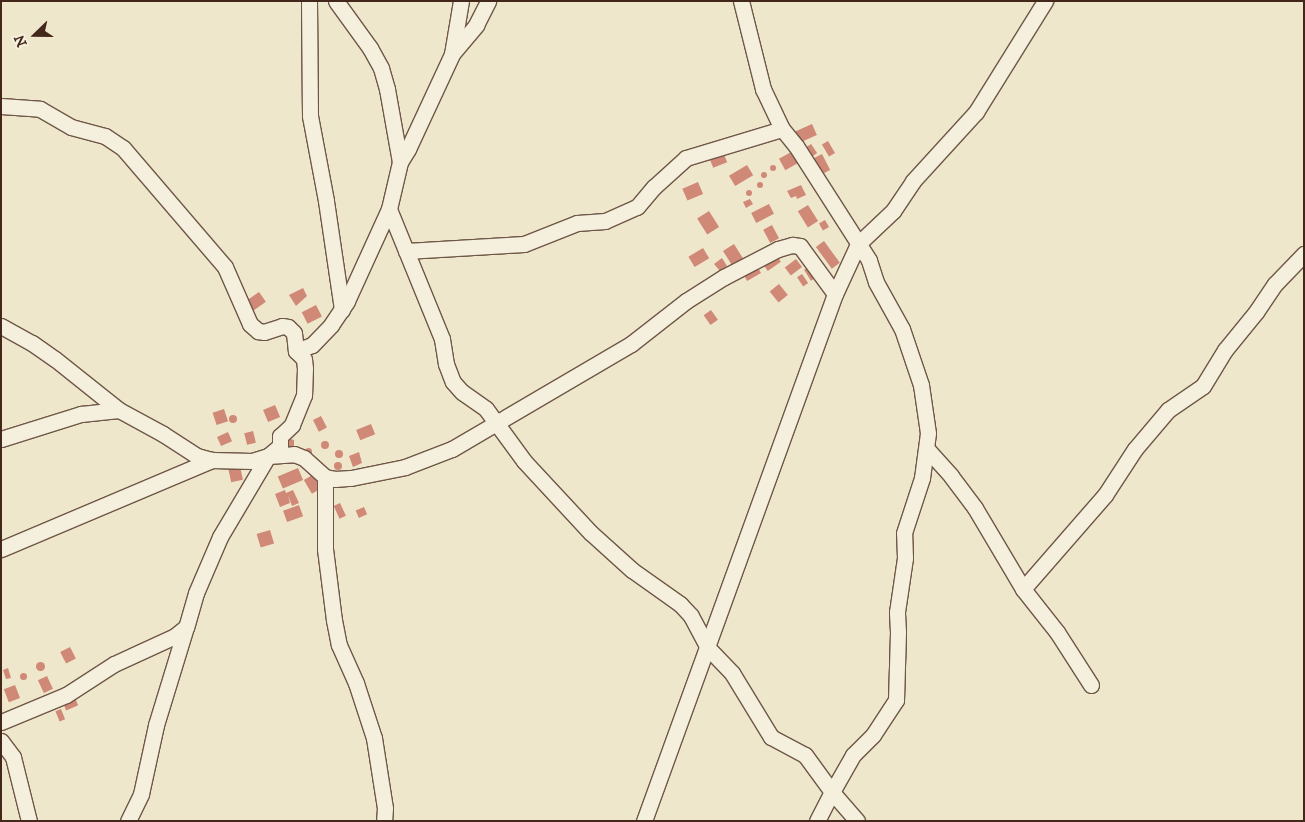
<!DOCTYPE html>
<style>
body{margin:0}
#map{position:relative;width:1305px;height:822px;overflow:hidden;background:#efe7cb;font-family:"IM FELL DW Pica",serif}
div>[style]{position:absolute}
.building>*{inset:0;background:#d08877;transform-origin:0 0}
.round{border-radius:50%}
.roads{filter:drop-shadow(1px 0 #6f5747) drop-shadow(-1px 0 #6f5747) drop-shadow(0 1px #6f5747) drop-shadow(0 -1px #6f5747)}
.minor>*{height:15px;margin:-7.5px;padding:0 7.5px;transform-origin:7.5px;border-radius:7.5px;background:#f5efdd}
span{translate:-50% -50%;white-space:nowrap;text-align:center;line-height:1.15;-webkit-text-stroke:4px #f5efdd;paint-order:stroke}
.frame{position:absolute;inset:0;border:2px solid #44271b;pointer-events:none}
.north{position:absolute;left:10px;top:10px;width:50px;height:50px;-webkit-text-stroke:4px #f5efdd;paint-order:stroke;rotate:248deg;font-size:14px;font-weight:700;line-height:20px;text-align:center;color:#44271b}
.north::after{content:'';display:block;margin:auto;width:18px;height:22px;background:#44271b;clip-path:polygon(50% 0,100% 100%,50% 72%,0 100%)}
</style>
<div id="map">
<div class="building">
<i style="left:812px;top:124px;width:12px;height:19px;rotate:66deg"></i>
<i style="left:828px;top:141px;width:14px;height:7px;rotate:60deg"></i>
<i style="left:811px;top:144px;width:11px;height:9px;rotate:56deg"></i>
<i style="left:793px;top:151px;width:13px;height:16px;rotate:61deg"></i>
<i style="left:723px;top:152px;width:11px;height:15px;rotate:68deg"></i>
<i style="left:822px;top:154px;width:18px;height:10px;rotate:63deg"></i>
<i class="round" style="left:770px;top:165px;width:6px;height:6px"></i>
<i style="left:747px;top:165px;width:12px;height:21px;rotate:59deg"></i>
<i class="round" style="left:761px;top:172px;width:6px;height:6px"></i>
<i class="round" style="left:757px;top:182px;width:6px;height:6px"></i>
<i style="left:698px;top:182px;width:13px;height:17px;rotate:67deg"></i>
<i style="clip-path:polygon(801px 185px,806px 195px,797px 199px,796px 196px,791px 198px,787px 191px)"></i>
<i class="round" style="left:746px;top:190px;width:6px;height:6px"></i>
<i style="clip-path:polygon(750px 199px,753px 204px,746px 208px,743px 202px)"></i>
<i style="left:769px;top:204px;width:11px;height:20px;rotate:63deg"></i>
<i style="left:808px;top:205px;width:19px;height:12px;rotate:58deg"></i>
<i style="left:709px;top:211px;width:19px;height:14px;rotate:58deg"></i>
<i style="left:825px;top:220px;width:8px;height:7px;rotate:60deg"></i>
<i style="left:772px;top:225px;width:15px;height:10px;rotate:62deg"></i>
<i style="left:824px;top:241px;width:27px;height:10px;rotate:54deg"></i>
<i style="left:734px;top:244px;width:19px;height:13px;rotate:58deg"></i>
<i style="left:703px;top:248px;width:12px;height:17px;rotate:59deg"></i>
<i style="left:774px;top:252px;width:12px;height:16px;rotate:55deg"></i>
<i style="clip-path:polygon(722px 258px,727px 266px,720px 271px,714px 264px)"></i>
<i style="left:796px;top:259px;width:10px;height:14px;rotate:53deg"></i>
<i style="left:757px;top:266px;width:8px;height:16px;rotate:60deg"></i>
<i style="left:810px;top:266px;width:13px;height:7px;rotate:58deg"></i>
<i style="left:802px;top:274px;width:11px;height:6px;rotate:56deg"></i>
<i style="left:779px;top:284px;width:14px;height:12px;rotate:51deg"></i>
<i style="clip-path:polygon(303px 288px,307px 296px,296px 306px,289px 295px)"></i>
<i style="left:259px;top:292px;width:12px;height:17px;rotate:55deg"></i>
<i style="left:316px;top:305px;width:13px;height:16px;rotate:63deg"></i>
<i style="left:711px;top:310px;width:12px;height:9px;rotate:55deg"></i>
<i style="left:275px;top:405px;width:13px;height:13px;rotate:67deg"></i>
<i style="left:224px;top:409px;width:13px;height:12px;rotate:72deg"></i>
<i class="round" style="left:229px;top:415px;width:8px;height:8px"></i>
<i style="left:321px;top:416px;width:13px;height:9px;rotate:63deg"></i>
<i style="left:371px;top:424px;width:11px;height:16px;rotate:68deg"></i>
<i style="left:253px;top:431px;width:12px;height:9px;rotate:76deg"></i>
<i style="left:228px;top:432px;width:10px;height:12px;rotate:66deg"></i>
<i style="clip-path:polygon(287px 438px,294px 440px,294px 447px,286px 447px)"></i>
<i class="round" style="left:321px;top:441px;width:8px;height:8px"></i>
<i class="round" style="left:304.5px;top:447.5px;width:7px;height:7px"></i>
<i class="round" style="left:335px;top:450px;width:8px;height:8px"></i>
<i style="clip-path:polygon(359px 452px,362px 463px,353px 467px,349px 456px)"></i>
<i class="round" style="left:334px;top:462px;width:8px;height:8px"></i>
<i style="left:240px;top:466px;width:14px;height:12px;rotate:78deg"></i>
<i style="left:298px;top:468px;width:13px;height:22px;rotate:67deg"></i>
<i style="left:316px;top:473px;width:16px;height:14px;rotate:60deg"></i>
<i style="clip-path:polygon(285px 490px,286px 493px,293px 490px,299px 503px,292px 506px,288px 495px,290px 503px,280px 507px,275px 494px)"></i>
<i style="left:340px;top:503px;width:14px;height:7px;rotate:65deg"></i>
<i style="left:299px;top:505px;width:12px;height:17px;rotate:70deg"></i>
<i style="left:364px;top:507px;width:8px;height:9px;rotate:67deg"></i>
<i style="left:270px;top:530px;width:14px;height:14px;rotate:73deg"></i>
<i style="left:70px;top:647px;width:13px;height:11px;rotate:63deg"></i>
<i class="round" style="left:35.5px;top:661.5px;width:9px;height:9px"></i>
<i style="clip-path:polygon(8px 668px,11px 678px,6px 679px,3px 670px)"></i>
<i class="round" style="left:19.5px;top:672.5px;width:7px;height:7px"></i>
<i style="left:47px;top:676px;width:14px;height:10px;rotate:65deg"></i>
<i style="left:15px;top:685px;width:14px;height:12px;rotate:69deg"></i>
<i style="left:75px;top:698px;width:8px;height:13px;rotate:67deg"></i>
<i style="left:61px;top:709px;width:11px;height:6px;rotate:68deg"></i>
</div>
<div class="roads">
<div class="minor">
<i style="left:309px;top:1px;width:115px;rotate:89.5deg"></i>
<i style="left:310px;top:116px;width:86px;rotate:79.3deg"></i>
<i style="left:326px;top:201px;width:110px;rotate:81.6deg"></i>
<i style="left:336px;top:1px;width:58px;rotate:54.1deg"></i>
<i style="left:370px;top:48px;width:23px;rotate:61deg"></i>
<i style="left:381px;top:68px;width:22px;rotate:74deg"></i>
<i style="left:387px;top:89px;width:74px;rotate:79.9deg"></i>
<i style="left:452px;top:54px;width:54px;rotate:-80.4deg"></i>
<i style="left:1px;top:106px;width:39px;rotate:4deg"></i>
<i style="left:40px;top:109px;width:36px;rotate:30deg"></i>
<i style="left:71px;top:127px;width:35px;rotate:15deg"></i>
<i style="left:105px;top:136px;width:22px;rotate:34deg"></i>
<i style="left:123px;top:148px;width:157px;rotate:49.4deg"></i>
<i style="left:225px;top:267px;width:62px;rotate:66.3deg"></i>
<i style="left:250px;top:324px;width:11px;rotate:41deg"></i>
<i style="left:258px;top:331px;width:6px;rotate:9deg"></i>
<i style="left:264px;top:332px;width:19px;rotate:-18deg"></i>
<i style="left:282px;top:326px;width:6px;rotate:9deg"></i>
<i style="left:288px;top:327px;width:8px;rotate:45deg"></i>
<i style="left:294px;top:333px;width:18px;rotate:84deg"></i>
<i style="left:296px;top:351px;width:11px;rotate:45deg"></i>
<i style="left:304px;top:359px;width:9px;rotate:84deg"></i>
<i style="left:305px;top:368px;width:27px;rotate:92deg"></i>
<i style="left:304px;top:395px;width:32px;rotate:112deg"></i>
<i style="left:292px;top:425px;width:16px;rotate:137deg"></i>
<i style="left:280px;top:436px;width:10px;rotate:90deg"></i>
<i style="left:280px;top:446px;width:16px;rotate:140deg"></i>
<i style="left:268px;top:456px;width:94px;rotate:120.7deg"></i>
<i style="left:220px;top:537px;width:61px;rotate:113.2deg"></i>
<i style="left:196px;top:593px;width:35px;rotate:106deg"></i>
<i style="left:186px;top:627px;width:14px;rotate:141deg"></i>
<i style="left:175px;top:636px;width:67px;rotate:155.3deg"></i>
<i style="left:114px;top:664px;width:57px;rotate:147.1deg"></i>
<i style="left:66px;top:695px;width:70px;rotate:157.4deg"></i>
<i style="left:389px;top:209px;width:140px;rotate:67.8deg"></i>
<i style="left:442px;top:339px;width:25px;rotate:81deg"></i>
<i style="left:446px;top:364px;width:19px;rotate:69deg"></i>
<i style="left:453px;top:382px;width:13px;rotate:48deg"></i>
<i style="left:462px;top:392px;width:29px;rotate:35deg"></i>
<i style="left:486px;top:409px;width:64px;rotate:53.8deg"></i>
<i style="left:524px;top:461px;width:98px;rotate:47.1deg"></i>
<i style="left:591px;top:533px;width:55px;rotate:42.1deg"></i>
<i style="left:632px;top:570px;width:59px;rotate:35.3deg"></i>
<i style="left:680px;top:604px;width:16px;rotate:47deg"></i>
<i style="left:691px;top:616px;width:36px;rotate:62deg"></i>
<i style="left:708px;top:648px;width:35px;rotate:46deg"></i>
<i style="left:732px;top:673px;width:75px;rotate:58.6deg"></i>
<i style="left:771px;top:737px;width:38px;rotate:28deg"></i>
<i style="left:805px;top:755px;width:46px;rotate:53.9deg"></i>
<i style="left:832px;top:792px;width:43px;rotate:-60.4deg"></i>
<i style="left:853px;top:755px;width:28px;rotate:-45deg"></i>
<i style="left:873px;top:735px;width:42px;rotate:-56.7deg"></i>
<i style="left:896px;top:700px;width:68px;rotate:-88.3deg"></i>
<i style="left:898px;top:632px;width:20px;rotate:-93deg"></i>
<i style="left:897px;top:612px;width:55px;rotate:-81.6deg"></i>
<i style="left:905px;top:558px;width:25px;rotate:-92deg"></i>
<i style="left:904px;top:533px;width:58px;rotate:-71.9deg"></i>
<i style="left:922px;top:478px;width:45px;rotate:-82.4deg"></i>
<i style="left:928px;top:433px;width:49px;rotate:-98.3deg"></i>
<i style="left:921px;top:385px;width:59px;rotate:-108.7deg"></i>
<i style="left:902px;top:329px;width:54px;rotate:-119deg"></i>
<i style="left:876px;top:282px;width:23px;rotate:-108deg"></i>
<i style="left:869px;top:260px;width:135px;rotate:-122.6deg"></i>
<i style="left:796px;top:146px;width:22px;rotate:-129deg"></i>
<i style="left:782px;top:129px;width:44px;rotate:-115.4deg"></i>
<i style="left:763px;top:89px;width:91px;rotate:-104deg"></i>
<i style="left:406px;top:251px;width:118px;rotate:-3.4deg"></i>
<i style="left:524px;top:244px;width:57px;rotate:-21.6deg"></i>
<i style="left:577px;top:223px;width:28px;rotate:-4deg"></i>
<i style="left:605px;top:221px;width:35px;rotate:-24deg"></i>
<i style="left:637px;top:207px;width:26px;rotate:-50deg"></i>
<i style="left:654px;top:187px;width:43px;rotate:-42.2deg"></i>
<i style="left:686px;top:158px;width:100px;rotate:-16.8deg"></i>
<i style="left:1px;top:326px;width:35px;rotate:29deg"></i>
<i style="left:32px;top:343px;width:28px;rotate:35deg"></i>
<i style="left:55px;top:359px;width:82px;rotate:38.6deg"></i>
<i style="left:119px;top:410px;width:50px;rotate:28.6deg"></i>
<i style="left:163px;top:434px;width:40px;rotate:32.9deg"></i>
<i style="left:197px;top:456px;width:16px;rotate:15deg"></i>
<i style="left:212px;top:460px;width:40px;rotate:1.4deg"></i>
<i style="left:252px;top:461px;width:17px;rotate:-17deg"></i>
<i style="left:268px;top:456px;width:26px;rotate:-4deg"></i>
<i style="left:294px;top:454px;width:11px;rotate:22deg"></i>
<i style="left:304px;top:458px;width:28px;rotate:42deg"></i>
<i style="left:325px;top:477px;width:10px;rotate:11deg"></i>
<i style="left:335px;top:479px;width:16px;rotate:-4deg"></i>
<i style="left:351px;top:478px;width:55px;rotate:-11.5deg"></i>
<i style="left:405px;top:467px;width:50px;rotate:-21deg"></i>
<i style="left:452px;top:449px;width:208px;rotate:-30.4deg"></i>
<i style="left:631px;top:344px;width:70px;rotate:-38deg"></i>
<i style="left:686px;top:301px;width:45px;rotate:-32.3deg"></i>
<i style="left:724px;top:277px;width:61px;rotate:-27.4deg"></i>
<i style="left:778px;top:249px;width:15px;rotate:-16deg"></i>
<i style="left:792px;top:245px;width:8px;rotate:7deg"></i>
<i style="left:800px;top:246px;width:59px;rotate:53.9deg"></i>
<i style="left:296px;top:351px;width:17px;rotate:-21deg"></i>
<i style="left:312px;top:345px;width:28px;rotate:-46deg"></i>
<i style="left:331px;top:325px;width:29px;rotate:-56deg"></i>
<i style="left:347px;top:301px;width:101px;rotate:-65.5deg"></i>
<i style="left:389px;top:209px;width:48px;rotate:-76.8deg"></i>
<i style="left:400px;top:162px;width:15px;rotate:-58deg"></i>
<i style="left:408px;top:149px;width:105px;rotate:-65.1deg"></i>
<i style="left:452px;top:54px;width:38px;rotate:-50deg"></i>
<i style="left:476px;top:25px;width:27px;rotate:-63deg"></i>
<i style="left:1px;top:439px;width:84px;rotate:-17.4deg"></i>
<i style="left:81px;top:414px;width:38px;rotate:-6deg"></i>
<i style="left:927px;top:449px;width:36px;rotate:48deg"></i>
<i style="left:951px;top:476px;width:40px;rotate:53deg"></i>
<i style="left:975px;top:508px;width:94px;rotate:59.3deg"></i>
<i style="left:1023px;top:589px;width:125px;rotate:-48.9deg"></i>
<i style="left:1105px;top:495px;width:55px;rotate:-56.9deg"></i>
<i style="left:1135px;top:449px;width:51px;rotate:-49.8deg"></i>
<i style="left:1168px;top:410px;width:42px;rotate:-34.4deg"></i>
<i style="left:1203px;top:386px;width:42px;rotate:-58.6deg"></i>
<i style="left:1225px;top:350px;width:49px;rotate:-50.8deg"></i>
<i style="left:1256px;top:312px;width:34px;rotate:-56deg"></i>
<i style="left:1275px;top:284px;width:42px;rotate:-46deg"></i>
<i style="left:325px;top:477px;width:72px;rotate:90deg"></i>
<i style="left:325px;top:549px;width:72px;rotate:82.8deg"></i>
<i style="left:334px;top:620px;width:25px;rotate:79deg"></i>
<i style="left:339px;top:645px;width:42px;rotate:65.9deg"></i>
<i style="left:356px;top:683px;width:58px;rotate:71.9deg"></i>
<i style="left:374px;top:738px;width:71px;rotate:81.1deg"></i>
<i style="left:385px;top:808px;width:13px;rotate:94deg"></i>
<i style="left:1px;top:549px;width:229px;rotate:-22.9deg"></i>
<i style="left:1023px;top:589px;width:55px;rotate:51.7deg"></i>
<i style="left:1057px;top:632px;width:63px;rotate:57.3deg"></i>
<i style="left:1px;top:741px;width:20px;rotate:53deg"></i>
<i style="left:13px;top:757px;width:66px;rotate:76deg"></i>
<i style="left:128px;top:821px;width:30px;rotate:-64deg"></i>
<i style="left:141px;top:794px;width:71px;rotate:-77.7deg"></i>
<i style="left:156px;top:725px;width:102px;rotate:-73deg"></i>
<i style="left:644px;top:821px;width:561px;rotate:-70.08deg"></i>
<i style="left:835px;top:294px;width:55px;rotate:-65.3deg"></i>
<i style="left:858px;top:244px;width:48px;rotate:-43.3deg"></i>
<i style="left:893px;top:211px;width:36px;rotate:-56deg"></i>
<i style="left:913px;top:181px;width:93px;rotate:-47.6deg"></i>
<i style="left:976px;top:112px;width:131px;rotate:-58.1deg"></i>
<i style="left:817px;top:821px;width:33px;rotate:-63deg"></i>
<i style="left:832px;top:792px;width:38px;rotate:49deg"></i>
</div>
</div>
<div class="frame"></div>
<div class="north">N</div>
</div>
